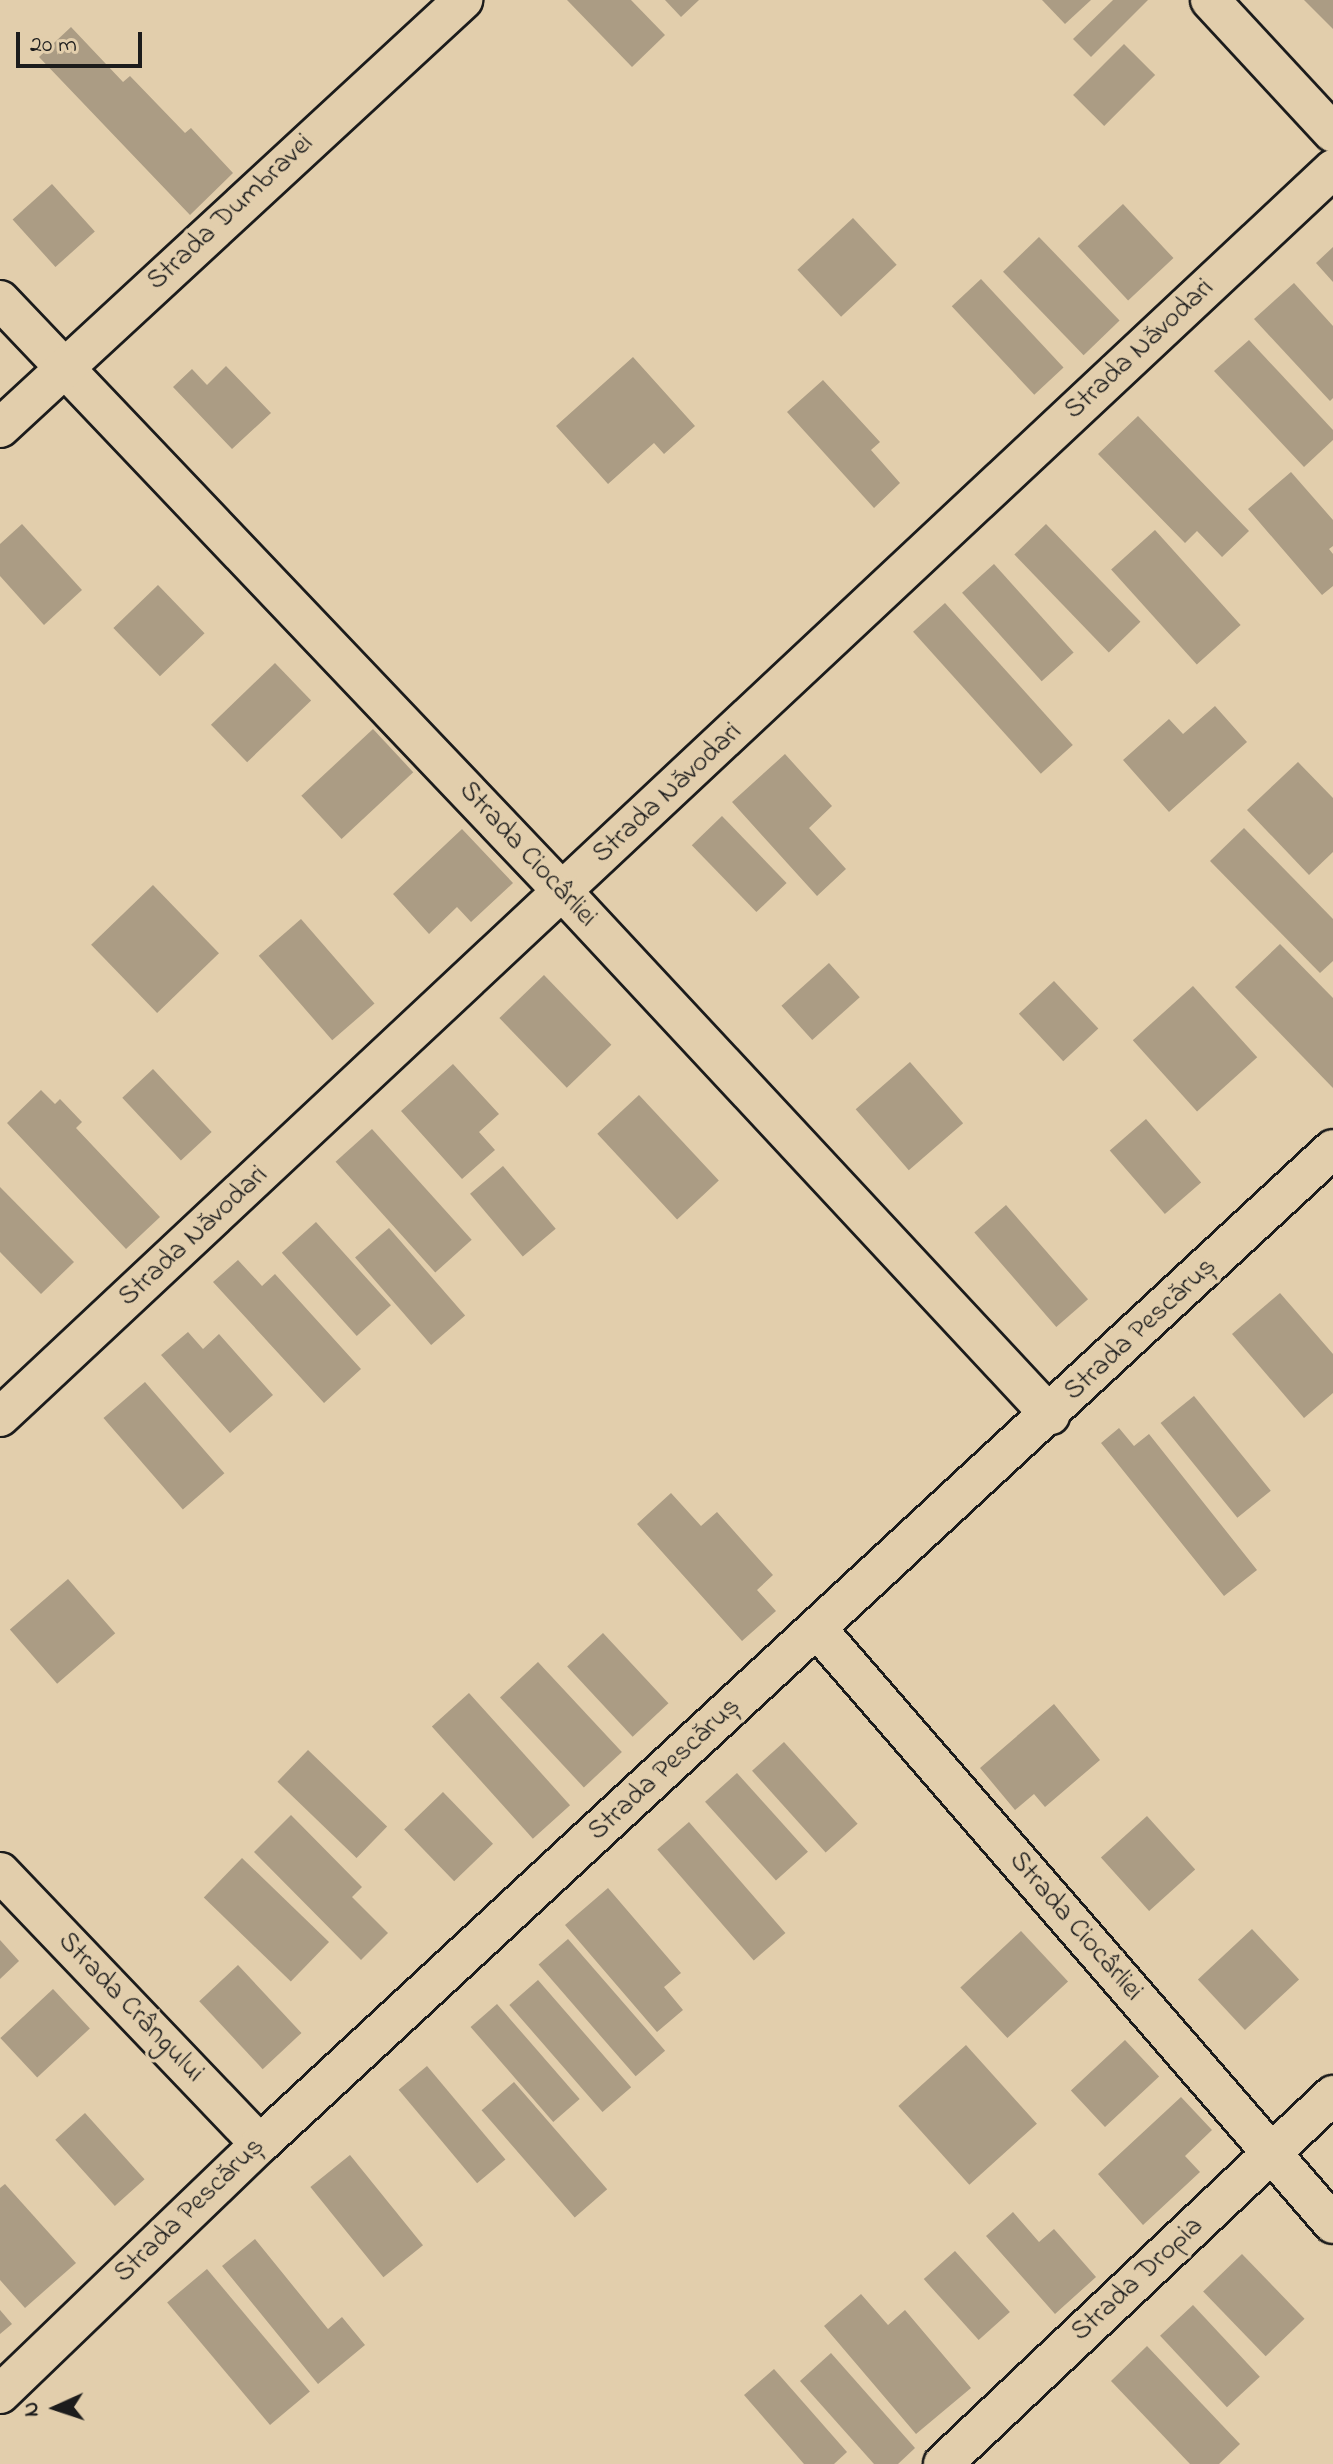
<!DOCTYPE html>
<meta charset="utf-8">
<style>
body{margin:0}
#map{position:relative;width:1333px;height:2464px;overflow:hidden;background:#e2ceac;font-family:"Indie Flower",sans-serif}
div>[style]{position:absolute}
.building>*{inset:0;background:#ab9c84;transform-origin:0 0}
.roads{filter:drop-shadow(2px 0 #1c1c1c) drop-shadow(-2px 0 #1c1c1c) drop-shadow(0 2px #1c1c1c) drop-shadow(0 -2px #1c1c1c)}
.street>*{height:38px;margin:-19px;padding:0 19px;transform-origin:19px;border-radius:19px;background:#e2ceac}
span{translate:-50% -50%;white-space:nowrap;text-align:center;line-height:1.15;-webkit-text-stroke:7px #e2ceac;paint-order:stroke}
.street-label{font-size:28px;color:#1c1c1c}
.north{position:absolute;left:16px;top:2368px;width:80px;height:80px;-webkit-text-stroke:6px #e2ceac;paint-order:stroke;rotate:267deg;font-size:22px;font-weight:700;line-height:32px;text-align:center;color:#1c1c1c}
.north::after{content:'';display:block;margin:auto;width:28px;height:36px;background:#1c1c1c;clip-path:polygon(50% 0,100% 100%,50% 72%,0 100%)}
.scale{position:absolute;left:16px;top:32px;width:126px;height:36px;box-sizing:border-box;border:4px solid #1c1c1c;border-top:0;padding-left:10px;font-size:24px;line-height:28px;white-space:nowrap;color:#1c1c1c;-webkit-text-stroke:6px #e2ceac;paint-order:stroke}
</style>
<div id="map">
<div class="building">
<i style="clip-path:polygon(567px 0,631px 0,665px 35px,632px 67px)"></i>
<i style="clip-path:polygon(665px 0,699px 0,681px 17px)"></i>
<i style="clip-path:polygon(1042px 0,1091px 0,1065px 24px)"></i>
<i style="clip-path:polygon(1113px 0,1148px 0,1091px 57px,1073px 39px)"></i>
<i style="clip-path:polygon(1304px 0,1333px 0,1333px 29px)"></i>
<i style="clip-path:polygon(71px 27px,123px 82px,130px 76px,185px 133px,191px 128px,233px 173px,190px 215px,39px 57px)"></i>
<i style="left:1124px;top:44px;width:44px;height:72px;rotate:45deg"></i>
<i style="left:52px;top:184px;width:64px;height:53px;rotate:48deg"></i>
<i style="left:1123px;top:204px;width:74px;height:62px;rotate:47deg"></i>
<i style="left:853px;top:218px;width:64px;height:76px;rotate:47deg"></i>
<i style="left:1039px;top:237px;width:116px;height:50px;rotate:46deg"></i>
<i style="clip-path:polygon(1333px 247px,1333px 282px,1316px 263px)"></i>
<i style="left:981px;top:279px;width:121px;height:40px;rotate:47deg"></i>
<i style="clip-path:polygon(1294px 283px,1333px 326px,1333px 398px,1330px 401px,1254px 319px)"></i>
<i style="clip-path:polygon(1249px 340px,1333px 430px,1333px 440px,1304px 467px,1214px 371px)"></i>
<i style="clip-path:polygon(633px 357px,695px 426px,664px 454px,654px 443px,608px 484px,556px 426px)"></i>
<i style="clip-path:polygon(226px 366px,271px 413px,232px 449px,173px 387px,192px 369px,207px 385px)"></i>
<i style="clip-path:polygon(823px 380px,880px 442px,871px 450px,900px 483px,874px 508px,787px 412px)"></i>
<i style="clip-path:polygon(1138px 416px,1249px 531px,1222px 557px,1197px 531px,1185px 543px,1098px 454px)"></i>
<i style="clip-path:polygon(1291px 472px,1333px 520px,1333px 546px,1329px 549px,1333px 554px,1333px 586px,1322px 595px,1248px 509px)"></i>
<i style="clip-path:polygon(22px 524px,82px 590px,44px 625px,0 576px,0 544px)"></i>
<i style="left:1046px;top:524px;width:136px;height:44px;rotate:46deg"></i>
<i style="left:1155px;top:530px;width:128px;height:59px;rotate:48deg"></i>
<i style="left:994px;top:564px;width:119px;height:43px;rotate:48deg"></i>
<i style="left:158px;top:585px;width:67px;height:62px;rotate:46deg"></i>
<i style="left:945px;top:603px;width:191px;height:43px;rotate:48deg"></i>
<i style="left:275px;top:663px;width:52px;height:89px;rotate:46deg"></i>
<i style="clip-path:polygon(1215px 706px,1247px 742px,1169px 812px,1123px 760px,1169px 719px,1183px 734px)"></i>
<i style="left:373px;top:729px;width:59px;height:98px;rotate:47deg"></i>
<i style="clip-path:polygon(785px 754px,832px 806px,809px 828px,846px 869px,817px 896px,732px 802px)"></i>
<i style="clip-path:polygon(1298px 762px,1333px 798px,1333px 852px,1309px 875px,1247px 810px)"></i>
<i style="left:722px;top:816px;width:93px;height:42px;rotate:46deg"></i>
<i style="clip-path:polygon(1244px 828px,1333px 919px,1333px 961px,1320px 973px,1210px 861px)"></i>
<i style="clip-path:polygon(462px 829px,513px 883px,471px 922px,457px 907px,429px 934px,393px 894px)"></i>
<i style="left:153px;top:885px;width:95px;height:86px;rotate:46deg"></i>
<i style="left:301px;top:919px;width:112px;height:56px;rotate:49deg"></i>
<i style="clip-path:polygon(1280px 944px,1333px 998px,1333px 1088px,1235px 987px)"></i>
<i style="left:829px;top:963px;width:46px;height:64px;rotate:48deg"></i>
<i style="left:544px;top:975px;width:97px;height:62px;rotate:46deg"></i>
<i style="left:1054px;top:981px;width:65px;height:48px;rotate:47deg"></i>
<i style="left:1193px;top:986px;width:96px;height:81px;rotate:48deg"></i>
<i style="left:910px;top:1062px;width:81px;height:72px;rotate:49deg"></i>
<i style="clip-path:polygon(453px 1064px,499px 1114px,479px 1132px,495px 1150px,462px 1179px,401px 1111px)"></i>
<i style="left:153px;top:1069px;width:86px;height:42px;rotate:47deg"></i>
<i style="clip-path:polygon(41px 1090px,55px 1104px,60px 1099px,82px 1122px,76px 1128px,160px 1217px,126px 1249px,7px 1123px)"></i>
<i style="left:639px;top:1095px;width:117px;height:57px;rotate:47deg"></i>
<i style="left:1146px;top:1119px;width:84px;height:48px;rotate:49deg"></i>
<i style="left:372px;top:1129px;width:149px;height:49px;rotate:48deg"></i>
<i style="left:503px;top:1166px;width:82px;height:43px;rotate:50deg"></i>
<i style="clip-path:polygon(0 1187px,74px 1262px,41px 1294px,0 1252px)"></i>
<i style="left:1006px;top:1205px;width:125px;height:42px;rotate:49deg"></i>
<i style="left:316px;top:1222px;width:112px;height:46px;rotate:48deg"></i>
<i style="left:389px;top:1228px;width:116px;height:45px;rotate:49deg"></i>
<i style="clip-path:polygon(238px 1260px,262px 1286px,275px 1274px,361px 1369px,324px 1403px,213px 1282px)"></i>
<i style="clip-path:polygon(1280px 1293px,1333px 1354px,1333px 1393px,1304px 1418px,1232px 1334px)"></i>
<i style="clip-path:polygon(188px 1332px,203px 1349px,219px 1334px,273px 1395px,230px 1433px,161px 1355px)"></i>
<i style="left:145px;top:1382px;width:121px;height:55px;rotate:49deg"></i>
<i style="left:1194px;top:1396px;width:122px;height:43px;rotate:51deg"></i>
<i style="clip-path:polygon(1119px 1428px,1134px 1446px,1149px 1434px,1257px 1570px,1224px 1596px,1101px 1443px)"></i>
<i style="clip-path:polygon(671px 1493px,701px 1526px,717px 1512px,773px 1575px,757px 1590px,776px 1611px,742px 1641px,637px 1524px)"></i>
<i style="left:68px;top:1579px;width:72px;height:77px;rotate:49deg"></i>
<i style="left:603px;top:1633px;width:96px;height:49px;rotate:47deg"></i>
<i style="left:538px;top:1662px;width:123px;height:52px;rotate:47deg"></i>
<i style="left:469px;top:1693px;width:151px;height:50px;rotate:48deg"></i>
<i style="clip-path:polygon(1054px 1704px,1100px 1760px,1045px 1807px,1034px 1794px,1015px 1810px,980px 1768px)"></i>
<i style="left:784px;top:1742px;width:110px;height:43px;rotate:48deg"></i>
<i style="left:308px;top:1750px;width:110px;height:44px;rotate:44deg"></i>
<i style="left:737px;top:1773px;width:106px;height:43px;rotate:48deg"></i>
<i style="left:443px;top:1792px;width:72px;height:54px;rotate:46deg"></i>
<i style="clip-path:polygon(291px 1815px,362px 1887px,352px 1897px,388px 1933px,361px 1960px,254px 1852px)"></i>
<i style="left:1147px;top:1816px;width:72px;height:62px;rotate:48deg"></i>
<i style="left:689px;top:1822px;width:147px;height:42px;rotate:49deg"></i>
<i style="left:242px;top:1858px;width:121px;height:55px;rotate:44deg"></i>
<i style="clip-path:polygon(608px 1888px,681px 1973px,664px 1987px,683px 2010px,657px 2032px,565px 1925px)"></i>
<i style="left:1252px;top:1929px;width:69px;height:74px;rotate:47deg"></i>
<i style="left:1021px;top:1931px;width:69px;height:83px;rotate:47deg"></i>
<i style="left:568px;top:1939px;width:148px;height:39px;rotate:49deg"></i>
<i style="clip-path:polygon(0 1940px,19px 1961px,0 1979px)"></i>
<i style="left:238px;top:1965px;width:93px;height:53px;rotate:47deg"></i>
<i style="left:538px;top:1980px;width:142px;height:38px;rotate:49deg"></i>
<i style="left:53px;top:1989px;width:54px;height:72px;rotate:47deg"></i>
<i style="left:497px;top:2004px;width:126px;height:35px;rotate:49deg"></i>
<i style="left:1125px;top:2040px;width:50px;height:74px;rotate:47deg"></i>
<i style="left:966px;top:2045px;width:106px;height:91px;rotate:48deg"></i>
<i style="left:427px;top:2066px;width:122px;height:37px;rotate:50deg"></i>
<i style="left:514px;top:2082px;width:142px;height:43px;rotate:49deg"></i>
<i style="clip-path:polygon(1181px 2097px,1212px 2130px,1185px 2156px,1200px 2172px,1143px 2225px,1098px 2174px)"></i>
<i style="left:85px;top:2113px;width:89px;height:40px;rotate:48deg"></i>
<i style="left:350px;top:2155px;width:116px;height:51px;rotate:51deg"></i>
<i style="clip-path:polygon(5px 2184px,76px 2263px,25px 2308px,0 2280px,0 2188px)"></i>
<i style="clip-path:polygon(1013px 2212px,1039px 2242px,1054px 2229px,1096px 2277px,1055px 2314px,986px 2236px)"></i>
<i style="clip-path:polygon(255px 2239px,328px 2329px,342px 2317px,365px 2345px,318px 2384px,222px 2266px)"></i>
<i style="left:955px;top:2251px;width:82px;height:42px;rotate:48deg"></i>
<i style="left:1242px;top:2254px;width:90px;height:54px;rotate:46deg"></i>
<i style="left:207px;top:2269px;width:160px;height:52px;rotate:50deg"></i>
<i style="clip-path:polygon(861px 2294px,888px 2325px,905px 2310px,971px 2388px,916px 2434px,824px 2326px)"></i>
<i style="left:1193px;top:2305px;width:98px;height:45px;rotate:47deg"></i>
<i style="clip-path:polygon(0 2310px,12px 2324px,0 2334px)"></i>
<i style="clip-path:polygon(1147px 2346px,1240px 2444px,1219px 2464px,1190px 2464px,1111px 2381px)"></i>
<i style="clip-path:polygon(831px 2353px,915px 2448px,898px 2464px,874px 2464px,800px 2381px)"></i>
<i style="clip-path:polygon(774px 2369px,847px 2452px,834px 2464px,804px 2464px,744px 2395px)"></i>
</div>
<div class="roads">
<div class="street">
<i style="left:1210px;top:0;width:181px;rotate:47.2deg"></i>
<i style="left:0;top:300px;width:817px;rotate:46.44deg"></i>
<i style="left:563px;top:892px;width:715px;rotate:47.04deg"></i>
<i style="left:0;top:428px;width:631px;rotate:-42.75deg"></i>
<i style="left:0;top:1417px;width:1826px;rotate:-43.11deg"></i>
<i style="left:818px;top:1630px;width:786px;rotate:49.07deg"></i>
<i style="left:0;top:1872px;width:376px;rotate:46.3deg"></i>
<i style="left:0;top:2394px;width:361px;rotate:-43.9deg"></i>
<i style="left:260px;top:2144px;width:1463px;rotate:-42.84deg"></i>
<i style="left:943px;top:2464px;width:537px;rotate:-43.42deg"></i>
</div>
</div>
<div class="street-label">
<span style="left:231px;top:213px;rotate:-43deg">Strada Dumbravei</span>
<span style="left:1140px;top:350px;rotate:-43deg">Strada Năvodari</span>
<span style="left:668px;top:794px;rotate:-43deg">Strada Năvodari</span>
<span style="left:527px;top:855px;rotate:47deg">Strada Ciocârliei</span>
<span style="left:194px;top:1237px;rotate:-43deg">Strada Năvodari</span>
<span style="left:1141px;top:1330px;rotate:-43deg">Strada Pescăruș</span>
<span style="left:665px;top:1770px;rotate:-43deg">Strada Pescăruș</span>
<span style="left:1075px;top:1927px;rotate:49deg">Strada Ciocârliei</span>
<span style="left:130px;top:2008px;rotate:46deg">Strada Crângului</span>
<span style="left:190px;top:2211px;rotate:-44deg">Strada Pescăruș</span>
<span style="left:1138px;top:2280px;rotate:-43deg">Strada Dropia</span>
</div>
<div class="north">N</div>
<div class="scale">20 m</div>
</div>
